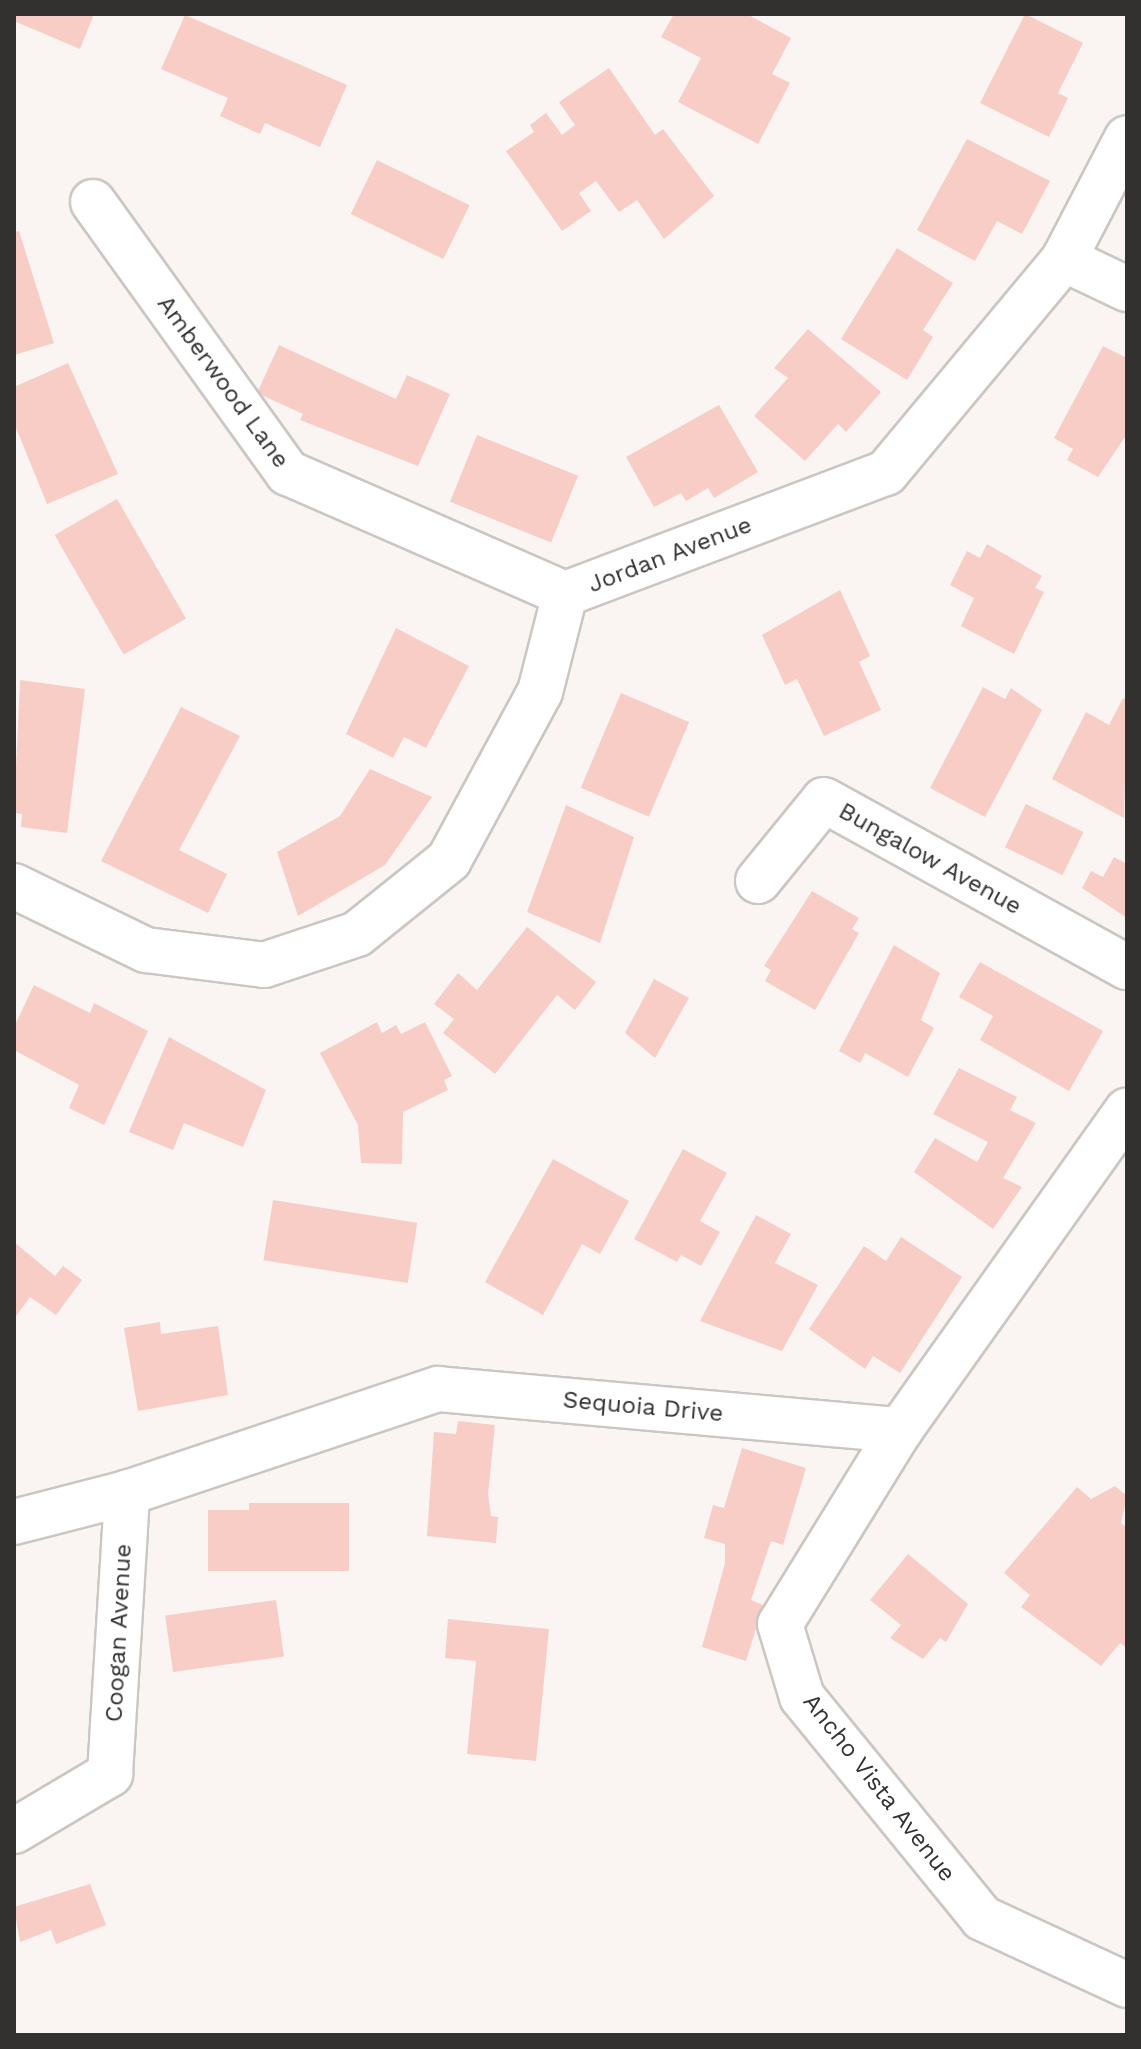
<!DOCTYPE html>
<style>
body{margin:0}
#map{position:relative;width:1141px;height:2049px;overflow:hidden;background:#faf5f3;font-family:"Work Sans",sans-serif}
div>[style]{position:absolute}
.building>*{inset:0;background:#f7cdc6;transform-origin:0 0}
.roads{filter:drop-shadow(2px 0 #cbc6c3) drop-shadow(-2px 0 #cbc6c3) drop-shadow(0 2px #cbc6c3) drop-shadow(0 -2px #cbc6c3)}
.minor>*{height:44px;margin:-22px;padding:0 22px;transform-origin:22px;border-radius:22px;background:#fff}
span{translate:-50% -50%;white-space:nowrap;text-align:center;line-height:1.15;-webkit-text-stroke:6px #fff;paint-order:stroke}
.street-label{font-size:24px;color:#333130}
.frame{position:absolute;inset:0;border:16px solid #333130;pointer-events:none}
</style>
<div id="map">
<div class="building">
<i style="clip-path:polygon(14px 14px,94px 14px,80px 49px,14px 21px)"></i>
<i style="clip-path:polygon(674px 14px,747px 14px,791px 38px,772px 74px,790px 83px,758px 144px,678px 102px,701px 58px,661px 37px)"></i>
<i style="clip-path:polygon(1025px 14px,1083px 43px,1058px 93px,1068px 98px,1049px 137px,980px 103px)"></i>
<i style="clip-path:polygon(185px 15px,347px 85px,320px 147px,265px 123px,260px 134px,220px 116px,228px 98px,161px 69px)"></i>
<i style="clip-path:polygon(609px 68px,655px 135px,663px 129px,714px 196px,664px 239px,637px 200px,619px 212px,596px 181px,579px 193px,591px 211px,562px 231px,506px 151px,534px 132px,530px 125px,546px 113px,562px 135px,575px 125px,559px 102px)"></i>
<i style="clip-path:polygon(967px 139px,1050px 181px,1022px 234px,997px 221px,975px 261px,917px 230px)"></i>
<i style="left:377px;top:160px;width:103px;height:60px;rotate:26deg"></i>
<i style="clip-path:polygon(19px 231px,54px 343px,14px 355px,14px 232px)"></i>
<i style="clip-path:polygon(897px 248px,953px 283px,923px 330px,933px 337px,907px 380px,841px 339px)"></i>
<i style="clip-path:polygon(808px 329px,881px 392px,846px 432px,838px 424px,805px 461px,754px 416px,788px 378px,774px 368px)"></i>
<i style="clip-path:polygon(279px 345px,396px 399px,407px 375px,450px 394px,418px 466px,300px 420px,303px 414px,257px 393px)"></i>
<i style="clip-path:polygon(1103px 346px,1127px 358px,1127px 434px,1098px 477px,1067px 460px,1073px 449px,1054px 438px)"></i>
<i style="clip-path:polygon(68px 363px,118px 474px,47px 504px,14px 423px,14px 387px)"></i>
<i style="clip-path:polygon(719px 405px,758px 472px,714px 498px,708px 488px,686px 501px,681px 493px,654px 507px,626px 457px)"></i>
<i style="left:477px;top:435px;width:109px;height:72px;rotate:22deg"></i>
<i style="left:117px;top:499px;width:138px;height:72px;rotate:60deg"></i>
<i style="clip-path:polygon(987px 544px,1042px 576px,1035px 588px,1044px 592px,1014px 654px,961px 626px,974px 598px,950px 585px,967px 551px,980px 558px)"></i>
<i style="clip-path:polygon(840px 590px,870px 656px,859px 662px,881px 710px,824px 736px,797px 679px,785px 685px,762px 635px)"></i>
<i style="clip-path:polygon(396px 628px,469px 666px,426px 748px,404px 737px,393px 758px,346px 734px)"></i>
<i style="clip-path:polygon(20px 680px,85px 689px,67px 833px,21px 827px,22px 814px,14px 813px)"></i>
<i style="clip-path:polygon(983px 687px,1005px 699px,1011px 688px,1042px 710px,985px 817px,930px 788px)"></i>
<i style="left:621px;top:693px;width:74px;height:103px;rotate:23deg"></i>
<i style="clip-path:polygon(1123px 698px,1127px 700px,1124px 818px,1052px 779px,1086px 712px,1109px 725px)"></i>
<i style="clip-path:polygon(181px 707px,240px 736px,179px 850px,227px 874px,208px 913px,101px 861px)"></i>
<i style="clip-path:polygon(370px 769px,432px 797px,385px 865px,298px 916px,277px 852px,340px 816px)"></i>
<i style="left:1026px;top:804px;width:64px;height:48px;rotate:26deg"></i>
<i style="clip-path:polygon(566px 805px,634px 837px,600px 943px,527px 912px)"></i>
<i style="clip-path:polygon(1114px 857px,1127px 864px,1127px 918px,1082px 888px,1091px 871px,1103px 877px)"></i>
<i style="clip-path:polygon(812px 891px,859px 918px,852px 929px,859px 933px,815px 1010px,765px 981px,771px 970px,764px 966px)"></i>
<i style="clip-path:polygon(527px 927px,596px 982px,575px 1010px,557px 995px,495px 1074px,443px 1033px,454px 1019px,434px 1004px,458px 973px,477px 990px)"></i>
<i style="clip-path:polygon(894px 945px,940px 973px,921px 1020px,934px 1028px,908px 1077px,865px 1053px,860px 1063px,839px 1051px)"></i>
<i style="clip-path:polygon(980px 962px,1103px 1031px,1069px 1091px,980px 1040px,993px 1016px,959px 997px)"></i>
<i style="clip-path:polygon(654px 979px,689px 998px,655px 1058px,625px 1033px)"></i>
<i style="clip-path:polygon(34px 985px,90px 1013px,94px 1003px,148px 1031px,104px 1125px,69px 1108px,79px 1085px,14px 1050px,14px 1027px)"></i>
<i style="clip-path:polygon(377px 1022px,382px 1033px,396px 1025px,401px 1034px,425px 1022px,452px 1076px,444px 1080px,448px 1090px,403px 1112px,402px 1164px,361px 1163px,358px 1125px,320px 1053px)"></i>
<i style="clip-path:polygon(169px 1037px,266px 1090px,243px 1147px,184px 1123px,173px 1150px,129px 1132px)"></i>
<i style="clip-path:polygon(959px 1068px,1017px 1097px,1010px 1110px,1036px 1123px,1003px 1178px,1022px 1187px,993px 1229px,914px 1172px,935px 1138px,977px 1162px,988px 1142px,933px 1114px)"></i>
<i style="clip-path:polygon(683px 1149px,727px 1173px,700px 1221px,720px 1232px,701px 1266px,681px 1255px,677px 1262px,634px 1239px)"></i>
<i style="clip-path:polygon(553px 1159px,629px 1201px,600px 1254px,582px 1244px,543px 1315px,485px 1282px)"></i>
<i style="left:273px;top:1200px;width:146px;height:61px;rotate:9deg"></i>
<i style="clip-path:polygon(756px 1215px,791px 1234px,775px 1263px,818px 1285px,782px 1351px,700px 1321px)"></i>
<i style="clip-path:polygon(901px 1237px,962px 1277px,900px 1373px,873px 1356px,865px 1369px,809px 1329px,864px 1246px,886px 1261px)"></i>
<i style="clip-path:polygon(14px 1242px,55px 1276px,63px 1266px,82px 1280px,56px 1315px,30px 1297px,14px 1319px)"></i>
<i style="clip-path:polygon(160px 1322px,161px 1334px,218px 1326px,228px 1395px,138px 1411px,124px 1328px)"></i>
<i style="clip-path:polygon(458px 1421px,495px 1425px,488px 1494px,491px 1516px,498px 1517px,496px 1543px,427px 1536px,434px 1432px,456px 1434px)"></i>
<i style="clip-path:polygon(742px 1448px,806px 1468px,783px 1545px,771px 1541px,751px 1600px,763px 1605px,746px 1661px,702px 1647px,725px 1563px,725px 1544px,704px 1538px,713px 1505px,724px 1508px)"></i>
<i style="clip-path:polygon(1115px 1486px,1127px 1496px,1121px 1523px,1127px 1528px,1127px 1648px,1120px 1643px,1101px 1666px,1021px 1607px,1030px 1595px,1004px 1573px,1077px 1487px,1091px 1499px)"></i>
<i style="clip-path:polygon(249px 1503px,349px 1503px,349px 1571px,208px 1571px,208px 1510px,249px 1510px)"></i>
<i style="clip-path:polygon(908px 1554px,968px 1604px,946px 1642px,940px 1638px,923px 1659px,890px 1638px,901px 1625px,870px 1600px)"></i>
<i style="left:276px;top:1600px;width:57px;height:112px;rotate:82deg"></i>
<i style="clip-path:polygon(448px 1619px,549px 1629px,536px 1761px,467px 1754px,476px 1661px,445px 1658px)"></i>
<i style="clip-path:polygon(90px 1884px,106px 1925px,56px 1944px,51px 1930px,20px 1942px,14px 1907px)"></i>
</div>
<div class="roads">
<div class="minor">
<i style="left:93px;top:202px;width:334px;rotate:54.3deg"></i>
<i style="left:288px;top:473px;width:302px;rotate:23.6deg"></i>
<i style="left:1064px;top:259px;width:70px;rotate:25.5deg"></i>
<i style="left:758px;top:881px;width:104px;rotate:-50.8deg"></i>
<i style="left:824px;top:800px;width:346px;rotate:28.9deg"></i>
<i style="left:14px;top:886px;width:147px;rotate:25.9deg"></i>
<i style="left:146px;top:950px;width:119px;rotate:7.2deg"></i>
<i style="left:264px;top:965px;width:98px;rotate:-18.4deg"></i>
<i style="left:357px;top:934px;width:118px;rotate:-38.8deg"></i>
<i style="left:449px;top:860px;width:191px;rotate:-61.6deg"></i>
<i style="left:540px;top:692px;width:101px;rotate:-75.7deg"></i>
<i style="left:565px;top:594px;width:343px;rotate:-20.7deg"></i>
<i style="left:886px;top:473px;width:278px;rotate:-50.2deg"></i>
<i style="left:1064px;top:259px;width:136px;rotate:-62.5deg"></i>
<i style="left:900px;top:1430px;width:228px;rotate:121.7deg"></i>
<i style="left:780px;top:1624px;width:76px;rotate:73.2deg"></i>
<i style="left:802px;top:1697px;width:285px;rotate:50.8deg"></i>
<i style="left:982px;top:1918px;width:160px;rotate:24.8deg"></i>
<i style="left:14px;top:1522px;width:117px;rotate:-14.4deg"></i>
<i style="left:127px;top:1493px;width:328px;rotate:-18.5deg"></i>
<i style="left:438px;top:1389px;width:464px;rotate:5.1deg"></i>
<i style="left:900px;top:1430px;width:392px;rotate:-54.6deg"></i>
<i style="left:14px;top:1831px;width:112px;rotate:-30.7deg"></i>
<i style="left:110px;top:1774px;width:282px;rotate:-86.5deg"></i>
</div>
</div>
<div class="street-label">
<span style="left:223px;top:382px;rotate:54deg">Amberwood Lane</span>
<span style="left:670px;top:555px;rotate:-21deg">Jordan Avenue</span>
<span style="left:930px;top:859px;rotate:29deg">Bungalow Avenue</span>
<span style="left:643px;top:1407px;rotate:5deg">Sequoia Drive</span>
<span style="left:119px;top:1633px;rotate:-87deg">Coogan Avenue</span>
<span style="left:879px;top:1788px;rotate:52deg">Ancho Vista Avenue</span>
</div>
<div class="frame"></div>
</div>
